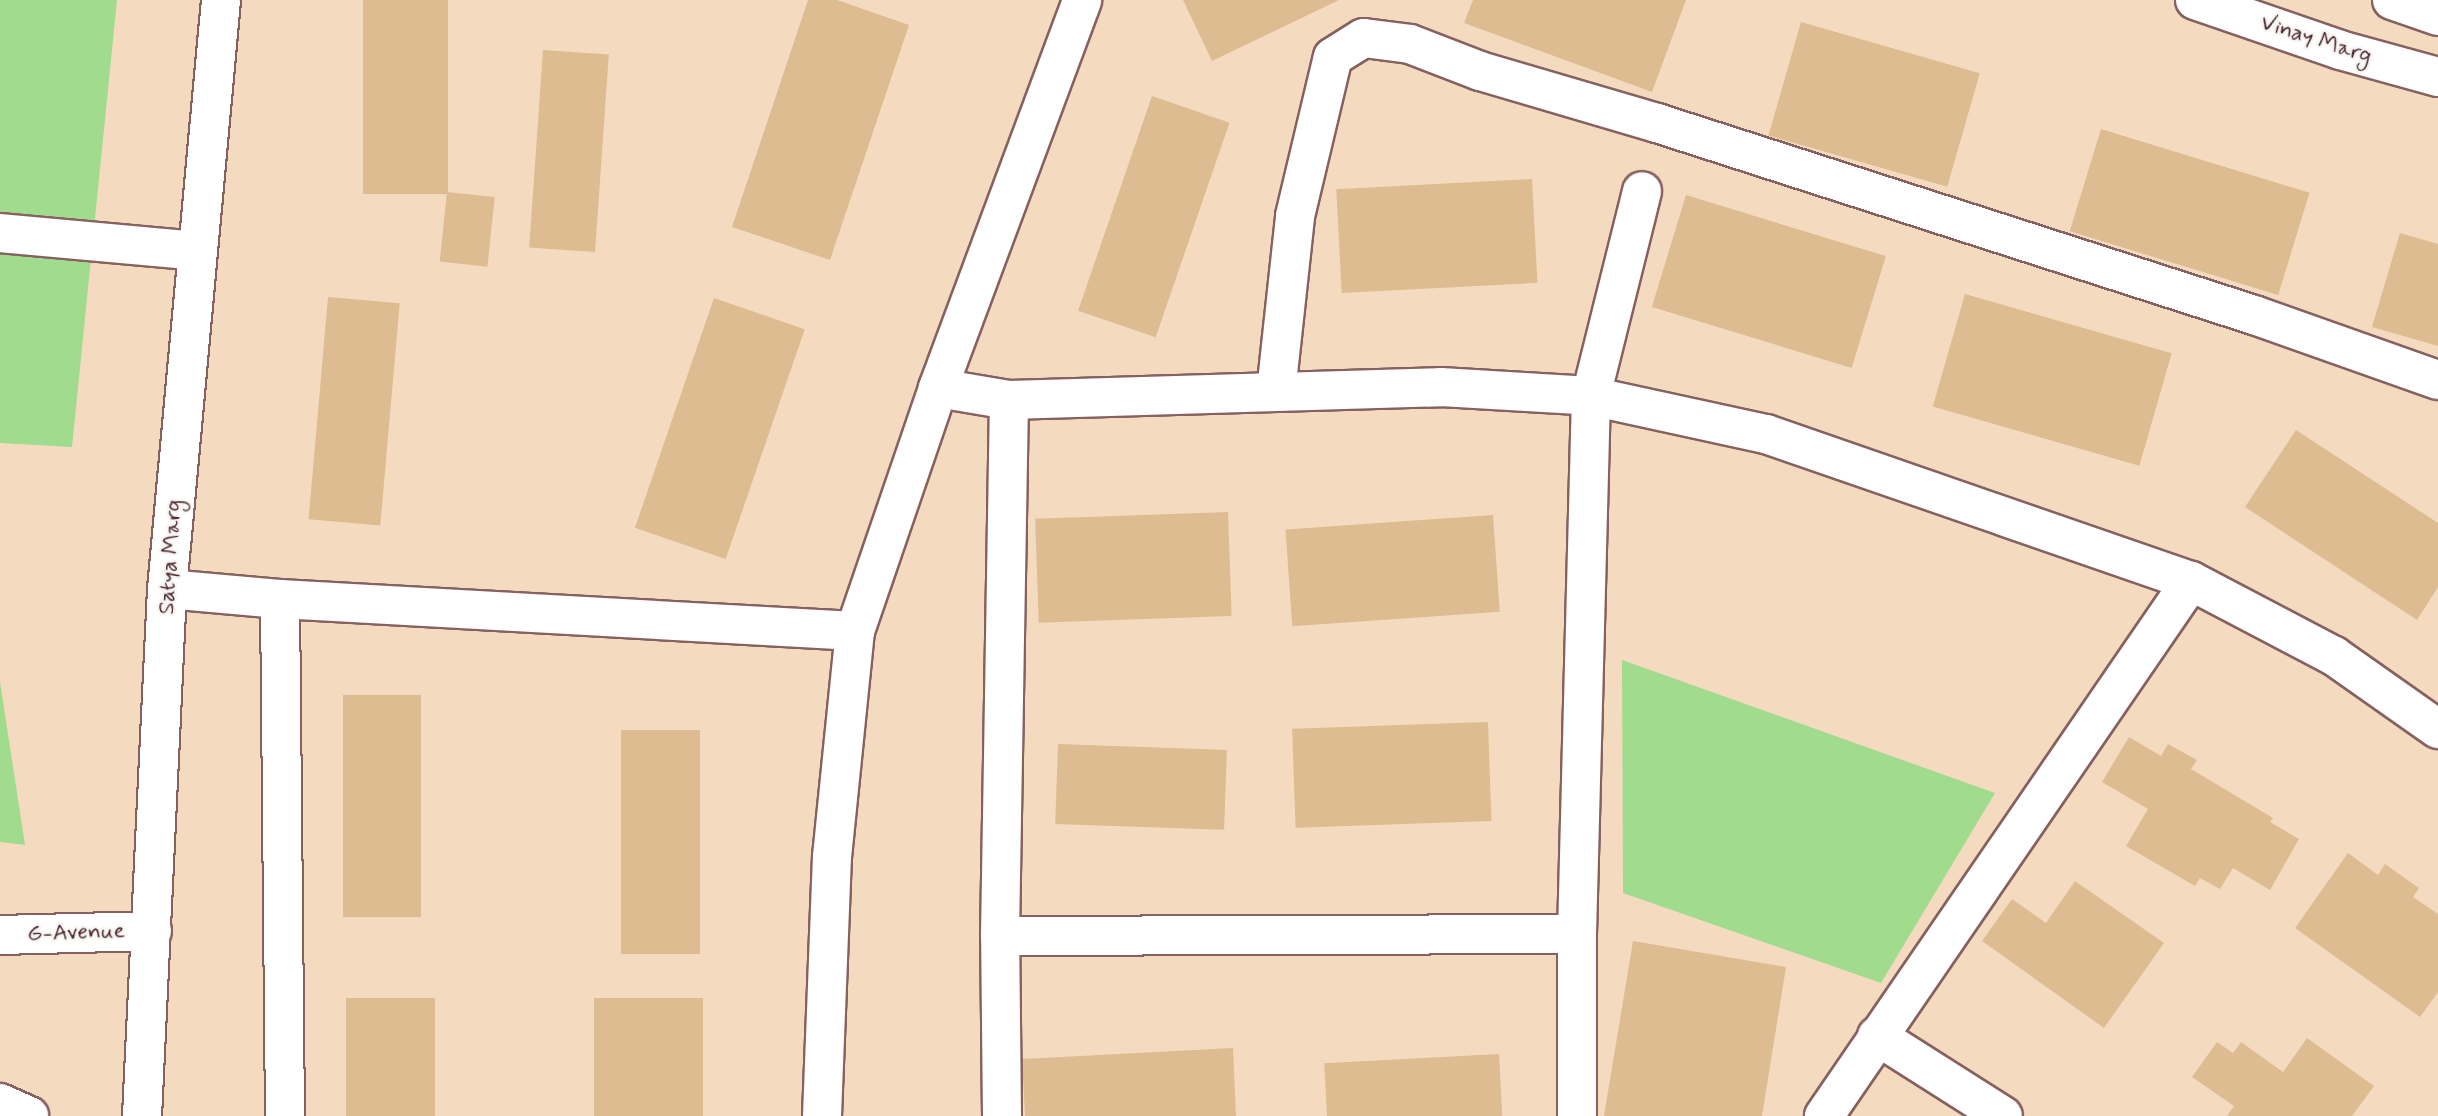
<!DOCTYPE html>
<style>
body{margin:0}
#map{position:relative;width:2438px;height:1116px;overflow:hidden;background:#f4dbbf;font-family:Mynerve,sans-serif}
div>[style]{position:absolute}
.green>*{inset:0;background:#a0db8e}
.building>*{inset:0;background:#debc91;transform-origin:0 0}
.roads{filter:drop-shadow(2px 0 #86615f) drop-shadow(-2px 0 #86615f) drop-shadow(0 2px #86615f) drop-shadow(0 -2px #86615f)}
.minor>*{height:38px;margin:-19px;padding:0 19px;transform-origin:19px;border-radius:19px;background:#fff}
.major>*{height:38px;margin:-19px;padding:0 19px;transform-origin:19px;border-radius:19px;background:#fff}
span{translate:-50% -50%;white-space:nowrap;text-align:center;line-height:1.15;-webkit-text-stroke:5px #f6f6f2;paint-order:stroke}
.street-label{font-size:23px;color:#4a1f2b}
</style>
<div id="map">
<div class="green">
<i style="clip-path:polygon(0 0,117px 0,72px 447px,0 443px)"></i>
<i style="clip-path:polygon(1622px 660px,1995px 793px,1881px 983px,1623px 893px)"></i>
<i style="clip-path:polygon(0 682px,25px 845px,0 842px)"></i>
</div>
<div class="building">
<i style="left:363px;top:0;width:85px;height:194px"></i>
<i style="clip-path:polygon(808px 0,837px 0,909px 25px,830px 260px,732px 227px)"></i>
<i style="clip-path:polygon(1183px 0,1339px 0,1212px 61px)"></i>
<i style="clip-path:polygon(1473px 0,1686px 0,1652px 92px,1464px 23px)"></i>
<i style="left:1801px;top:22px;width:186px;height:118px;rotate:16deg"></i>
<i style="left:543px;top:50px;width:66px;height:198px;rotate:4deg"></i>
<i style="left:1152px;top:96px;width:82px;height:227px;rotate:19deg"></i>
<i style="left:2101px;top:129px;width:218px;height:107px;rotate:17deg"></i>
<i style="left:1532px;top:179px;width:104px;height:196px;rotate:87deg"></i>
<i style="left:447px;top:192px;width:48px;height:70px;rotate:6deg"></i>
<i style="left:1686px;top:195px;width:209px;height:117px;rotate:17deg"></i>
<i style="clip-path:polygon(2400px 233px,2438px 244px,2438px 346px,2372px 327px)"></i>
<i style="left:1965px;top:294px;width:215px;height:117px;rotate:16deg"></i>
<i style="left:328px;top:297px;width:72px;height:223px;rotate:5deg"></i>
<i style="left:714px;top:298px;width:96px;height:243px;rotate:19deg"></i>
<i style="clip-path:polygon(2296px 430px,2438px 523px,2438px 587px,2417px 620px,2245px 507px)"></i>
<i style="left:1228px;top:512px;width:104px;height:193px;rotate:88deg"></i>
<i style="left:1493px;top:515px;width:97px;height:208px;rotate:86deg"></i>
<i style="left:343px;top:695px;width:78px;height:222px"></i>
<i style="left:1488px;top:722px;width:99px;height:196px;rotate:88deg"></i>
<i style="left:621px;top:730px;width:79px;height:224px"></i>
<i style="clip-path:polygon(2129px 737px,2161px 756px,2168px 744px,2197px 760px,2191px 769px,2273px 818px,2270px 822px,2299px 839px,2270px 890px,2233px 868px,2220px 889px,2200px 878px,2195px 886px,2126px 846px,2148px 809px,2102px 782px)"></i>
<i style="left:1058px;top:744px;width:169px;height:80px;rotate:2deg"></i>
<i style="clip-path:polygon(2348px 853px,2378px 875px,2385px 864px,2419px 888px,2413px 897px,2438px 914px,2438px 992px,2420px 1017px,2295px 928px)"></i>
<i style="clip-path:polygon(2075px 881px,2164px 943px,2104px 1028px,1982px 941px,2012px 899px,2046px 923px)"></i>
<i style="clip-path:polygon(1633px 941px,1786px 967px,1762px 1116px,1604px 1116px)"></i>
<i style="left:346px;top:998px;width:89px;height:118px"></i>
<i style="left:594px;top:998px;width:109px;height:118px"></i>
<i style="clip-path:polygon(2307px 1038px,2374px 1086px,2352px 1116px,2227px 1116px,2234px 1106px,2192px 1077px,2217px 1042px,2233px 1053px,2241px 1042px,2283px 1072px)"></i>
<i style="clip-path:polygon(1233px 1048px,1236px 1116px,1025px 1116px,1022px 1059px)"></i>
<i style="left:1499px;top:1054px;width:62px;height:175px;rotate:87deg"></i>
</div>
<div class="roads">
<div class="minor">
<i style="left:0;top:233px;width:198px;rotate:5.2deg"></i>
<i style="left:938px;top:388px;width:72px;rotate:9.6deg"></i>
<i style="left:1009px;top:400px;width:432px;rotate:-1.7deg"></i>
<i style="left:1441px;top:387px;width:150px;rotate:3.4deg"></i>
<i style="left:1591px;top:396px;width:211px;rotate:-76deg"></i>
<i style="left:1276px;top:392px;width:177px;rotate:-83.8deg"></i>
<i style="left:1295px;top:216px;width:163px;rotate:-76.6deg"></i>
<i style="left:1333px;top:57px;width:36px;rotate:-32deg"></i>
<i style="left:1364px;top:38px;width:46px;rotate:7.4deg"></i>
<i style="left:1410px;top:44px;width:75px;rotate:21.1deg"></i>
<i style="left:1480px;top:71px;width:184px;rotate:16.4deg"></i>
<i style="left:1657px;top:123px;width:627px;rotate:17.83deg"></i>
<i style="left:2254px;top:315px;width:195px;rotate:19.5deg"></i>
<i style="left:2191px;top:581px;width:161px;rotate:27.7deg"></i>
<i style="left:2334px;top:656px;width:127px;rotate:35.1deg"></i>
<i style="left:167px;top:589px;width:113px;rotate:5.1deg"></i>
<i style="left:280px;top:599px;width:576px;rotate:3.19deg"></i>
<i style="left:280px;top:599px;width:517px;rotate:89.45deg"></i>
<i style="left:0;top:935px;width:152px;rotate:-1.5deg"></i>
<i style="left:1000px;top:936px;width:577px;rotate:-0.2deg"></i>
<i style="left:1877px;top:1036px;width:149px;rotate:32.4deg"></i>
<i style="left:0;top:1103px;width:32px;rotate:24deg"></i>
<i style="left:142px;top:1116px;width:528px;rotate:-87.28deg"></i>
<i style="left:167px;top:589px;width:591px;rotate:-84.76deg"></i>
<i style="left:822px;top:1116px;width:259px;rotate:-87.8deg"></i>
<i style="left:832px;top:857px;width:227px;rotate:-84.2deg"></i>
<i style="left:855px;top:631px;width:257px;rotate:-71.1deg"></i>
<i style="left:938px;top:388px;width:414px;rotate:-69.6deg"></i>
<i style="left:1002px;top:1116px;width:180px;rotate:-90.6deg"></i>
<i style="left:1000px;top:936px;width:536px;rotate:-89.04deg"></i>
<i style="left:1577px;top:1116px;width:182px;rotate:-90deg"></i>
<i style="left:1577px;top:934px;width:538px;rotate:-88.51deg"></i>
<i style="left:1591px;top:396px;width:179px;rotate:12.3deg"></i>
<i style="left:1766px;top:434px;width:450px;rotate:19.1deg"></i>
<i style="left:2191px;top:581px;width:649px;rotate:124.45deg"></i>
</div>
<div class="major">
<i style="left:2195px;top:0;width:153px;rotate:19deg"></i>
<i style="left:2340px;top:50px;width:102px;rotate:15.4deg"></i>
<i style="left:2392px;top:0;width:49px;rotate:19.2deg"></i>
</div>
</div>
<div class="street-label">
<span style="left:2316px;top:40px;rotate:18deg">Vinay Marg</span>
<span style="left:171px;top:557px;rotate:-86deg">Satya Marg</span>
<span style="left:76px;top:933px;rotate:-2deg">G-Avenue</span>
</div>
</div>
